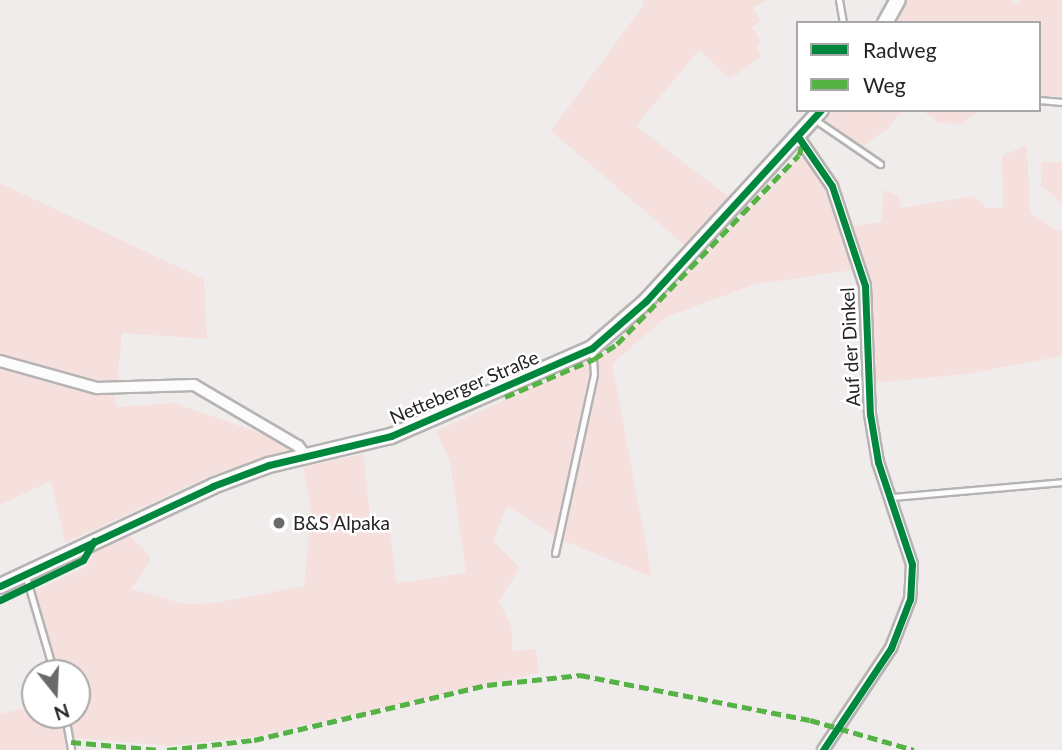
<!DOCTYPE html>
<meta charset="utf-8">
<style>
body{margin:0}
#map{position:relative;width:1062px;height:750px;overflow:hidden;background:#f0eceb;font-family:Lato,sans-serif}
div>[style]{position:absolute}
.green>*{inset:0;background:#f5e0de}
.roads{filter:drop-shadow(2px 0 #b6b3b3) drop-shadow(-2px 0 #b6b3b3) drop-shadow(0 2px #b6b3b3) drop-shadow(0 -2px #b6b3b3)}
.lane>*{height:5px;margin:-2.5px;padding:0 2.5px;transform-origin:2.5px;border-radius:2.5px;background:#fdfcfc}
.street>*{height:10px;margin:-5px;padding:0 5px;transform-origin:5px;border-radius:5px;background:#fdfcfc}
.secondary>*{height:14px;margin:-7px;padding:0 7px;transform-origin:7px;border-radius:7px;background:#fdfcfc}
.quiet>*{height:5px;margin-top:-2.5px;transform-origin:0;background:repeating-linear-gradient(90deg,#55b245 0 10px,transparent 0 15px)}
.cycleway>*{height:7px;margin:-3.5px;padding:0 3.5px;transform-origin:3.5px;border-radius:3.5px;background:#00873e}
.dots>*{width:19px;height:19px;translate:-50% -50%;box-sizing:border-box;border:4px solid #fff;border-radius:50%}
span{translate:-50% -50%;white-space:nowrap;text-align:center;line-height:1.15;-webkit-text-stroke:5px #fff;paint-order:stroke}
.street-label{font-size:19px;color:#252323}
.poi-label{font-size:19px;color:#252323}
.left{translate:0 -50%;text-align:left}
.legend{position:absolute;left:796px;top:21px;width:245px;height:91px;box-sizing:border-box;background:#fff;border:2px solid #a8a7a7;margin:0;padding:9px 12px;list-style:none;font-size:21px;color:#252323}
.legend li{display:flex;align-items:center;gap:14px;height:35px}
.legend b{width:35px;border:2px solid #a8a7a7}
.north{position:absolute;left:21px;top:659px;width:70px;height:70px;box-sizing:border-box;background:#fff;border:2px solid #a8a7a7;border-radius:50%;rotate:162deg;font-size:19px;font-weight:700;line-height:28px;text-align:center;color:#252323}
.north::after{content:'';display:block;margin:auto;width:24px;height:32px;background:#6c6969;clip-path:polygon(50% 0,100% 100%,50% 72%,0 100%)}
</style>
<div id="map">
<div class="green">
<i style="clip-path:polygon(642px 0,768px 0,753px 7px,760px 21px,752px 28px,761px 41px,757px 48px,762px 56px,730px 79px,699px 50px,636px 126px,733px 200px,689px 249px,551px 131px,645px 3px)"></i>
<i style="clip-path:polygon(907px 0,1011px 0,1015px 5px,1019px 0,1062px 0,1062px 97px,1039px 95px,1039px 23px,895px 23px)"></i>
<i style="clip-path:polygon(835px 110px,903px 110px,887px 129px,863px 146px,824px 123px)"></i>
<i style="clip-path:polygon(922px 110px,980px 110px,960px 125px,938px 122px)"></i>
<i style="clip-path:polygon(1027px 145px,1030px 213px,1058px 231px,1062px 228px,1062px 356px,966px 374px,875px 383px,871px 299px,851px 226px,882px 222px,883px 190px,899px 196px,900px 208px,973px 196px,987px 208px,1003px 207px,1002px 156px)"></i>
<i style="clip-path:polygon(806px 155px,821px 172px,860px 269px,756px 284px,666px 317px,612px 364px,652px 577px,562px 540px,507px 506px,493px 541px,520px 567px,499px 602px,511px 625px,513px 651px,536px 649px,539px 673px,254px 737px,169px 746px,74px 738px,70px 715px,77px 715px,77px 673px,59px 673px,34px 591px,86px 567px,94px 552px,130px 536px,149px 555px,150px 562px,131px 589px,184px 604px,214px 603px,304px 586px,311px 511px,303px 467px,363px 454px,372px 533px,390px 531px,397px 583px,466px 573px,450px 461px,436px 431px,596px 359px,617px 345px,798px 157px,802px 160px)"></i>
<i style="clip-path:polygon(1042px 161px,1062px 163px,1062px 203px,1041px 185px)"></i>
<i style="clip-path:polygon(0 183px,204px 279px,207px 339px,122px 333px,117px 385px,0 356px)"></i>
<i style="clip-path:polygon(0 366px,89px 391px,114px 391px,116px 407px,175px 403px,276px 439px,291px 450px,212px 475px,65px 543px,51px 481px,0 505px)"></i>
<i style="clip-path:polygon(35px 705px,35px 715px,61px 715px,66px 750px,0 750px,0 714px)"></i>
</div>
<div class="roads">
<div class="lane">
<i style="left:839px;top:0;width:23px;rotate:80deg"></i>
<i style="left:1039px;top:100px;width:23px;rotate:5deg"></i>
<i style="left:814px;top:119px;width:80px;rotate:34.3deg"></i>
<i style="left:892px;top:497px;width:171px;rotate:-5deg"></i>
<i style="left:555px;top:553px;width:183px;rotate:-77.7deg"></i>
<i style="left:594px;top:374px;width:26px;rotate:-94deg"></i>
<i style="left:26px;top:577px;width:100px;rotate:73.7deg"></i>
<i style="left:65px;top:715px;width:36px;rotate:80deg"></i>
</div>
<div class="street">
<i style="left:799px;top:138px;width:58px;rotate:55.5deg"></i>
<i style="left:832px;top:186px;width:105px;rotate:71.7deg"></i>
<i style="left:865px;top:286px;width:128px;rotate:87.8deg"></i>
<i style="left:870px;top:414px;width:49px;rotate:80.5deg"></i>
<i style="left:878px;top:462px;width:108px;rotate:71.6deg"></i>
<i style="left:912px;top:564px;width:35px;rotate:93deg"></i>
<i style="left:910px;top:599px;width:53px;rotate:111.2deg"></i>
<i style="left:891px;top:648px;width:123px;rotate:123.7deg"></i>
<i style="left:0;top:361px;width:101px;rotate:15.6deg"></i>
<i style="left:97px;top:388px;width:97px;rotate:-1.8deg"></i>
<i style="left:194px;top:385px;width:121px;rotate:30.4deg"></i>
<i style="left:298px;top:446px;width:11px;rotate:52deg"></i>
</div>
<div class="secondary">
<i style="left:885px;top:23px;width:26px;rotate:-61deg"></i>
<i style="left:0;top:586px;width:235px;rotate:-25.1deg"></i>
<i style="left:213px;top:486px;width:60px;rotate:-20.6deg"></i>
<i style="left:269px;top:465px;width:125px;rotate:-13.4deg"></i>
<i style="left:391px;top:436px;width:219px;rotate:-23.6deg"></i>
<i style="left:592px;top:348px;width:72px;rotate:-41deg"></i>
<i style="left:646px;top:301px;width:259px;rotate:-47.5deg"></i>
</div>
</div>
<div class="quiet">
<i style="left:505px;top:397px;width:97px;rotate:-23.1deg"></i>
<i style="left:594px;top:359px;width:27px;rotate:-33deg"></i>
<i style="left:617px;top:344px;width:262px;rotate:-46.1deg"></i>
<i style="left:799px;top:155px;width:13px;rotate:-72deg"></i>
<i style="left:71px;top:742px;width:89px;rotate:5.1deg"></i>
<i style="left:167px;top:750px;width:88px;rotate:-6.6deg"></i>
<i style="left:254px;top:740px;width:239px;rotate:-13.3deg"></i>
<i style="left:487px;top:685px;width:94px;rotate:-6.1deg"></i>
<i style="left:580px;top:675px;width:234px;rotate:11.1deg"></i>
<i style="left:810px;top:720px;width:108px;rotate:16.1deg"></i>
</div>
<div class="cycleway">
<i style="left:799px;top:138px;width:58px;rotate:55.5deg"></i>
<i style="left:832px;top:186px;width:105px;rotate:71.7deg"></i>
<i style="left:865px;top:286px;width:128px;rotate:87.8deg"></i>
<i style="left:870px;top:414px;width:49px;rotate:80.5deg"></i>
<i style="left:878px;top:462px;width:108px;rotate:71.6deg"></i>
<i style="left:912px;top:564px;width:35px;rotate:93deg"></i>
<i style="left:910px;top:599px;width:53px;rotate:111.2deg"></i>
<i style="left:891px;top:648px;width:123px;rotate:123.7deg"></i>
<i style="left:0;top:586px;width:235px;rotate:-25.1deg"></i>
<i style="left:213px;top:486px;width:60px;rotate:-20.6deg"></i>
<i style="left:269px;top:465px;width:125px;rotate:-13.4deg"></i>
<i style="left:391px;top:436px;width:219px;rotate:-23.6deg"></i>
<i style="left:592px;top:348px;width:72px;rotate:-41deg"></i>
<i style="left:646px;top:301px;width:259px;rotate:-47.5deg"></i>
<i style="left:0;top:600px;width:92px;rotate:-25.7deg"></i>
<i style="left:83px;top:560px;width:22px;rotate:-60deg"></i>
</div>
<div class="dots">
<i style="left:279px;top:523px;background:#6c6969"></i>
</div>
<div class="street-label">
<span style="left:850px;top:347px;rotate:-93deg">Auf der Dinkel</span>
<span style="left:464px;top:387px;rotate:-23deg">Netteberger Straße</span>
</div>
<div class="poi-label">
<span class="left" style="left:293px;top:523px">B&amp;S Alpaka</span>
</div>
<ul class="legend">
<li><b style="height:9px;background:#00873e"></b>Radweg</li>
<li><b style="height:9px;background:#55b245"></b>Weg</li>
</ul>
<div class="north">N</div>
</div>
